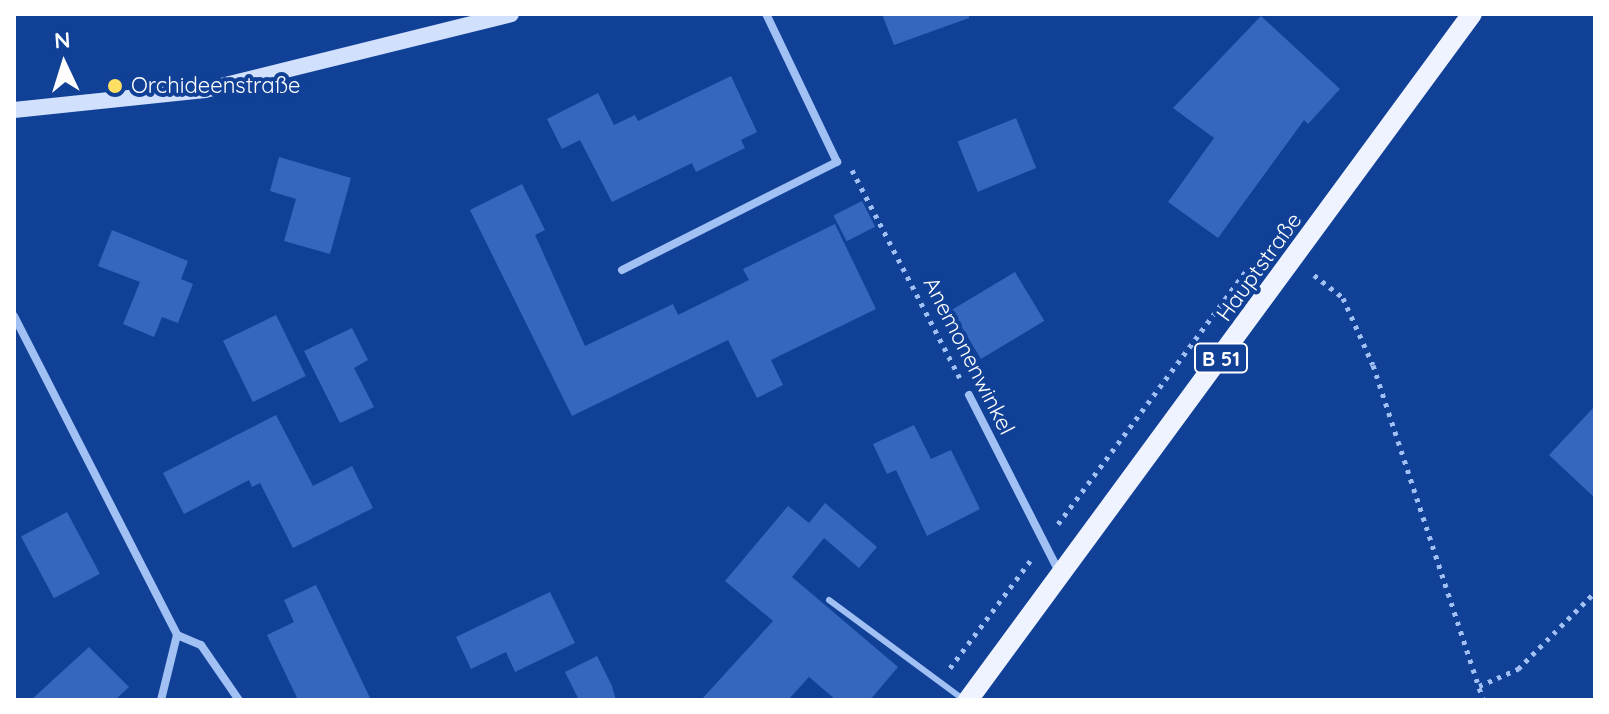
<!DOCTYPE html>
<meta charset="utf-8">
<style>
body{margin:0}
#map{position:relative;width:1609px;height:714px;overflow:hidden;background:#114097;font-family:Quicksand,sans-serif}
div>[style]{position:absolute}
.building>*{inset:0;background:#3567be;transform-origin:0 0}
.path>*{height:5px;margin-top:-2.5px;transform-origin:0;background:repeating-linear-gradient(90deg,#a1c0f4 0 4px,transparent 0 10px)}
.lane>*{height:6px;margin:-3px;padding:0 3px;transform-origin:3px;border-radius:3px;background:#a1c0f4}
.street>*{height:8px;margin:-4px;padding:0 4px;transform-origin:4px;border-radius:4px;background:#a1c0f4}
.secondary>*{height:16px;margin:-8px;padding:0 8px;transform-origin:8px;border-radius:8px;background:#d1e0fd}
.primary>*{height:20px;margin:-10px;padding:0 10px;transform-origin:10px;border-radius:10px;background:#eef3ff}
.dots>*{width:22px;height:22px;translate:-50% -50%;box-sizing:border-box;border:4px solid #114097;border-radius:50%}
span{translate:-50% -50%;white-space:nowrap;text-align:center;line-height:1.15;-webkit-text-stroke:8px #114097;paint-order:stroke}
.shield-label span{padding:2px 6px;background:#114097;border:2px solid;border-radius:6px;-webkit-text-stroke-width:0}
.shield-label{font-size:20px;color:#fff;font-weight:700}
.poi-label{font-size:22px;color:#fff}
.left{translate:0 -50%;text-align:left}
.street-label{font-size:22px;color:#fff}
.frame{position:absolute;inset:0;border:16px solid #fff;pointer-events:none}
.north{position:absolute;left:24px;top:24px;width:80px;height:80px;-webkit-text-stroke:6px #114097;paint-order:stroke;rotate:356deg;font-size:22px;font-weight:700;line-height:32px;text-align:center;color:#fff}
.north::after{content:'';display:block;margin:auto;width:28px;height:36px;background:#fff;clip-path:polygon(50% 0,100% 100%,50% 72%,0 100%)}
</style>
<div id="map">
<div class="building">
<i style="clip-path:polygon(882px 14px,969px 14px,969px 18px,894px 45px)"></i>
<i style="clip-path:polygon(1261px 16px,1340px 89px,1308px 124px,1304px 120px,1218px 238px,1168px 202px,1214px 138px,1173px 108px)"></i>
<i style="clip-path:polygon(731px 76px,757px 132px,741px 140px,745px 148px,696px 172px,692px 163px,612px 202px,580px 140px,562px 149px,547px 119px,598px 93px,614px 125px,635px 115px,638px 121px)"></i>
<i style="left:1016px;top:118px;width:54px;height:63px;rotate:68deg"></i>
<i style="clip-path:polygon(279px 157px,351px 178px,330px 254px,284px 241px,296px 199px,270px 191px)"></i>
<i style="clip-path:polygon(522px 184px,545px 230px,535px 235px,585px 346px,673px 304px,678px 315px,749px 280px,743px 269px,835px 224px,876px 309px,771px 360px,783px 385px,757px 398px,728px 340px,572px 416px,470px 210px)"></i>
<i style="left:862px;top:201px;width:29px;height:32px;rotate:63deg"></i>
<i style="clip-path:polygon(112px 230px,188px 261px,181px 279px,193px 284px,178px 323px,162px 317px,154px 337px,123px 324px,140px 282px,98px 266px)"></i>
<i style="left:1015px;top:272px;width:57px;height:74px;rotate:59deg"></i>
<i style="left:276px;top:315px;width:68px;height:59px;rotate:64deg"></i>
<i style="clip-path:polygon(352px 328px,368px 360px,354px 368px,374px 407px,340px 423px,304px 351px)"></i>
<i style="clip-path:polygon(1595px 406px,1595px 498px,1549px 455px)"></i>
<i style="clip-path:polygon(276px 415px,313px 486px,352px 466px,373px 508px,293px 548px,260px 483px,252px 487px,249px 480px,184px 514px,163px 473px)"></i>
<i style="clip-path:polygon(914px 425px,931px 459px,951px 450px,980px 509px,927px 536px,896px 470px,887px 474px,873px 444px)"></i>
<i style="clip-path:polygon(825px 503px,877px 547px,859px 568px,824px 538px,792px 577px,898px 667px,870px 700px,836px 700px,809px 677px,788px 700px,701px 700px,773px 621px,725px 581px,788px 506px,809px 523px)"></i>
<i style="left:67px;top:512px;width:70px;height:52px;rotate:62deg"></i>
<i style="clip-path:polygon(316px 585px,371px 700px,298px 700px,267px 635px,294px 622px,284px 600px)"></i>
<i style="clip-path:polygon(550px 592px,575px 643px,515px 672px,506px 652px,471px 669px,456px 637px)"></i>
<i style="clip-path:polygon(89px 647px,129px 687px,115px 700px,31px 700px)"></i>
<i style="clip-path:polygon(597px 656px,612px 686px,616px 700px,579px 700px,565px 672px)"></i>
</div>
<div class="path">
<i style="left:852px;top:170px;width:237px;rotate:62.6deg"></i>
<i style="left:1314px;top:275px;width:37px;rotate:38deg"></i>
<i style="left:1343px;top:298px;width:73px;rotate:65.9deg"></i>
<i style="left:1373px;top:365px;width:353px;rotate:71.8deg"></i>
<i style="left:1058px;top:524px;width:314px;rotate:-53.4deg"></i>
<i style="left:950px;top:668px;width:134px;rotate:-53.2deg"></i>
<i style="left:1479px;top:686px;width:43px;rotate:-23.6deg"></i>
<i style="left:1518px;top:669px;width:109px;rotate:-45deg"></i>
</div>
<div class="lane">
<i style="left:829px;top:600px;width:168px;rotate:36.5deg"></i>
</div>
<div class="street">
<i style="left:622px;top:270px;width:241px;rotate:-26.7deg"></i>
<i style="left:837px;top:162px;width:164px;rotate:-115.6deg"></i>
<i style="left:14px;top:316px;width:358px;rotate:62.9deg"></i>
<i style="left:177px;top:635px;width:67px;rotate:103.8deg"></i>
<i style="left:969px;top:395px;width:199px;rotate:63deg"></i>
<i style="left:177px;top:635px;width:26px;rotate:23deg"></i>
<i style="left:201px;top:645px;width:67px;rotate:55.4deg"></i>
</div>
<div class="secondary">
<i style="left:14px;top:110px;width:192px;rotate:-6deg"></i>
<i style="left:205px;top:90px;width:315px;rotate:-13.9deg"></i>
</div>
<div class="primary">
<i style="left:968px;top:700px;width:851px;rotate:-53.7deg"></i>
</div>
<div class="dots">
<i style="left:115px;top:86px;background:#ffdf64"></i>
</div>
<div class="shield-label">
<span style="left:1221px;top:358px">B 51</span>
</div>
<div class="poi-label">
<span class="left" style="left:131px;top:86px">Orchideenstraße</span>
</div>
<div class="street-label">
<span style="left:1259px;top:267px;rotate:-54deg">Hauptstraße</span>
<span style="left:969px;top:356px;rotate:63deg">Anemonenwinkel</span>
</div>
<div class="frame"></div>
<div class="north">N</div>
</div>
